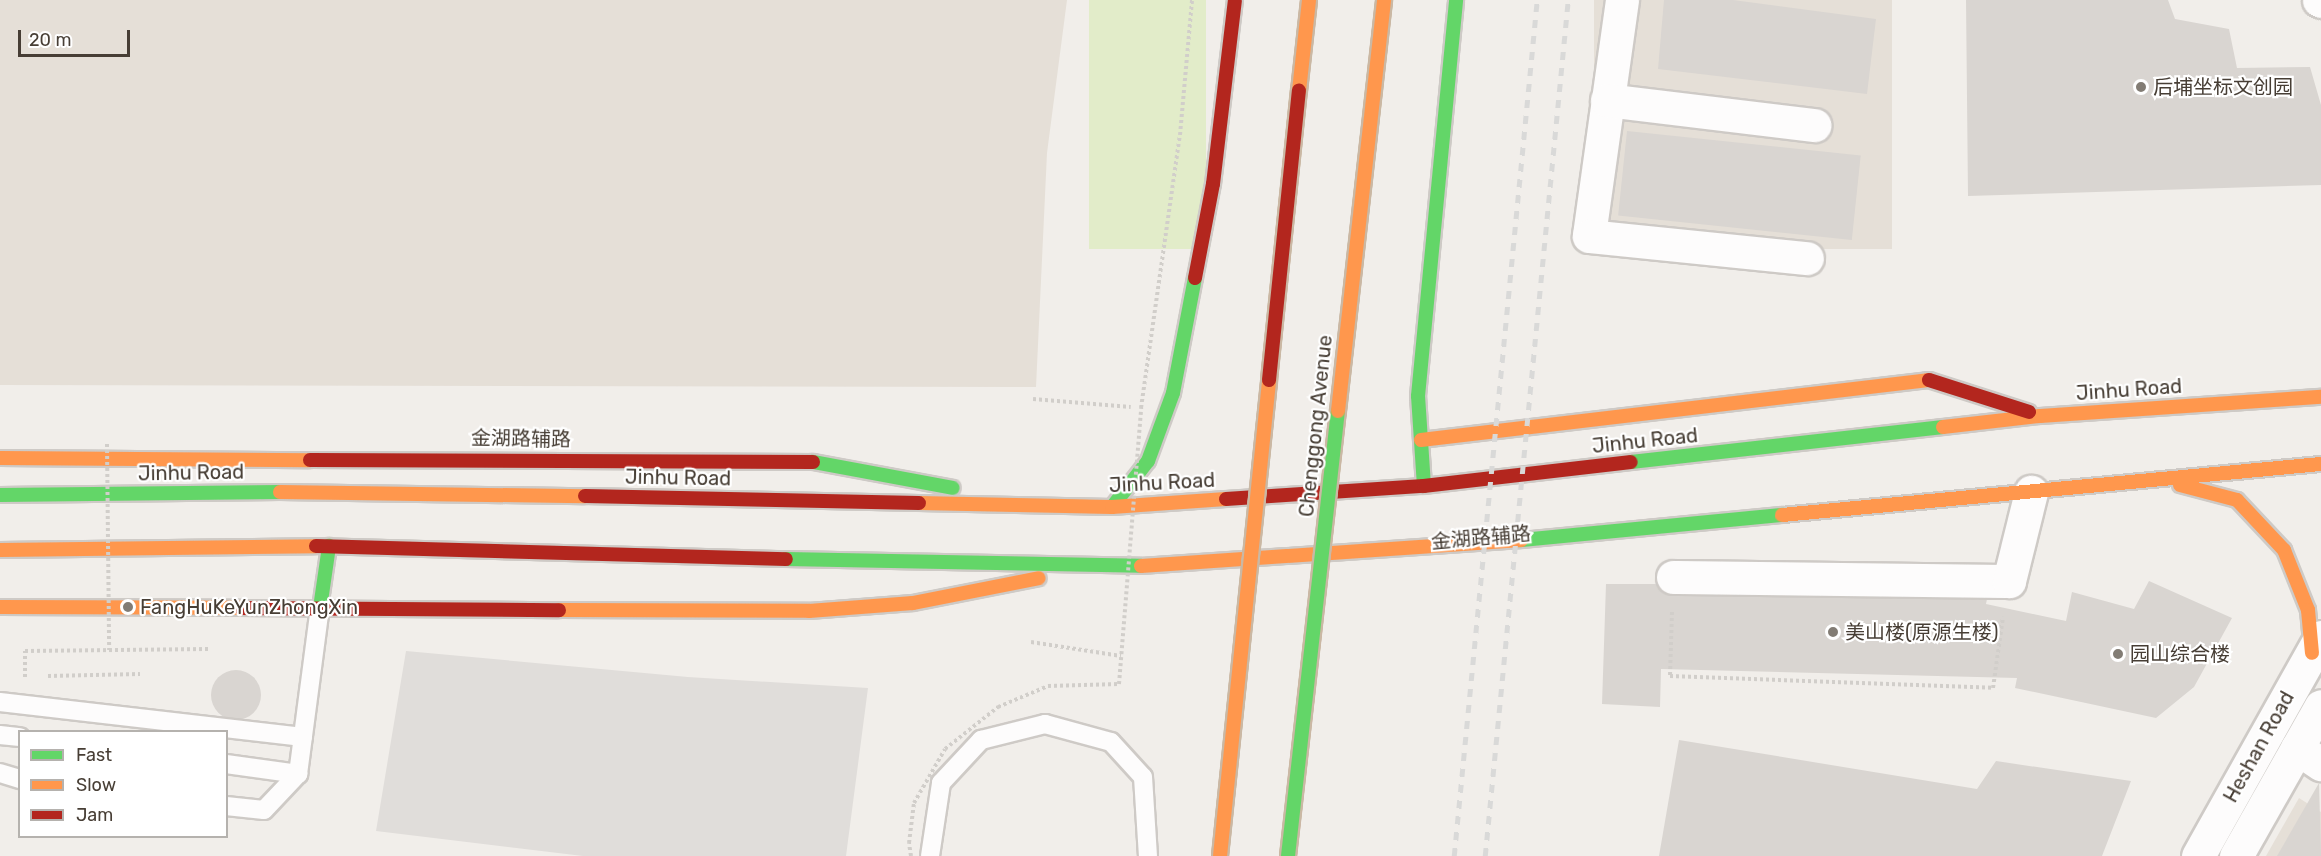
<!DOCTYPE html>
<meta charset="utf-8">
<style>
body{margin:0}
#map{position:relative;width:2321px;height:856px;overflow:hidden;background:#f1eeea;font-family:Rubik,"Noto Sans SC",sans-serif}
div>[style]{position:absolute}
.residential>*{inset:0;background:#e5dfd7;transform-origin:0 0}
.green>*{inset:0;background:#e2ecc9;transform-origin:0 0}
.parking>*{inset:0;background:#e0ddda}
.building>*{inset:0;background:#d9d5d1;transform-origin:0 0}
.round{border-radius:50%}
.path>*{height:4px;margin-top:-2px;transform-origin:0;background:repeating-linear-gradient(90deg,#d1ceca 0 3px,transparent 0 6px)}
.roads{filter:drop-shadow(2px 0 #cecac6) drop-shadow(-2px 0 #cecac6) drop-shadow(0 2px #cecac6) drop-shadow(0 -2px #cecac6)}
.lane>*{height:18px;margin:-9px;padding:0 9px;transform-origin:9px;border-radius:9px;background:#fdfcfc}
.street>*{height:33px;margin:-16.5px;padding:0 16.5px;transform-origin:16.5px;border-radius:16.5px;background:#fdfcfc}
.fast>*{height:14px;margin:-7px;padding:0 7px;transform-origin:7px;border-radius:7px;background:#63d668}
.slow>*{height:14px;margin:-7px;padding:0 7px;transform-origin:7px;border-radius:7px;background:#ff974d}
.jam>*{height:14px;margin:-7px;padding:0 7px;transform-origin:7px;border-radius:7px;background:#b3261e}
.rail>*{height:4.5px;margin-top:-2.25px;transform-origin:0;background:repeating-linear-gradient(90deg,#d9d9d8 0 8px,transparent 0 16px)}
.path-bridge>*{height:4px;margin-top:-2px;transform-origin:0;background:repeating-linear-gradient(90deg,#d1ceca 0 3px,transparent 0 6px)}
.bridges{filter:drop-shadow(2px 0 #cab8a4) drop-shadow(-2px 0 #cab8a4) drop-shadow(0 2px #cab8a4) drop-shadow(0 -2px #cab8a4)}
.fast-bridge>*{height:14px;margin:-7px;padding:0 7px;transform-origin:7px;border-radius:7px;background:#63d668}
.slow-bridge>*{height:14px;margin:-7px;padding:0 7px;transform-origin:7px;border-radius:7px;background:#ff974d}
.jam-bridge>*{height:14px;margin:-7px;padding:0 7px;transform-origin:7px;border-radius:7px;background:#b3261e}
.dots>*{width:16px;height:16px;translate:-50% -50%;box-sizing:border-box;border:3px solid #fff;border-radius:50%}
span{translate:-50% -50%;white-space:nowrap;text-align:center;line-height:1.15;-webkit-text-stroke:4.5px #fff;paint-order:stroke}
.poi-label{font-size:20px;color:#473e35}
.left{translate:0 -50%;text-align:left}
.street-label{font-size:20px;color:#473e35}
.legend{position:absolute;left:18px;top:730px;width:210px;height:108px;box-sizing:border-box;background:#fff;border:2px solid #b5b2ae;margin:0;padding:8px 10px;list-style:none;font-size:18px;color:#473e35}
.legend li{display:flex;align-items:center;gap:12px;height:30px}
.legend b{width:30px;border:2px solid #b5b2ae}
.scale{position:absolute;left:18px;top:30px;width:112px;height:27px;box-sizing:border-box;border:3px solid #473e35;border-top:0;padding-left:8px;font-size:18px;line-height:21px;white-space:nowrap;color:#473e35;-webkit-text-stroke:4px #fff;paint-order:stroke}
</style>
<div id="map">
<div class="residential">
<i style="clip-path:polygon(0 0,1067px 0,1047px 153px,1036px 387px,0 385px)"></i>
<i style="left:1594px;top:0;width:298px;height:249px"></i>
<i style="clip-path:polygon(2299px 798px,2321px 812px,2321px 856px,2266px 856px)"></i>
</div>
<div class="green">
<i style="left:1089px;top:0;width:117px;height:249px"></i>
</div>
<div class="parking">
<i style="clip-path:polygon(406px 651px,688px 677px,868px 688px,846px 856px,583px 856px,376px 831px)"></i>
</div>
<div class="building">
<i style="clip-path:polygon(1664px 0,1733px 0,1876px 19px,1867px 94px,1658px 69px)"></i>
<i style="clip-path:polygon(1966px 0,2168px 0,2175px 19px,2229px 29px,2237px 68px,2310px 67px,2321px 105px,2321px 185px,1968px 196px)"></i>
<i style="left:1627px;top:131px;width:235px;height:85px;rotate:6deg"></i>
<i style="clip-path:polygon(2149px 581px,2232px 618px,2194px 687px,2156px 718px,2015px 688px,2017px 678px,1661px 669px,1660px 707px,1602px 704px,1606px 584px,1656px 584px,1663px 593px,1673px 596px,1987px 599px,1986px 604px,2066px 621px,2072px 592px,2134px 609px)"></i>
<i class="round" style="left:211px;top:670px;width:50px;height:50px"></i>
<i style="clip-path:polygon(1679px 740px,1977px 789px,1996px 761px,2131px 781px,2102px 856px,1659px 856px)"></i>
<i style="clip-path:polygon(2319px 783px,2321px 856px,2277px 856px)"></i>
</div>
<div class="path">
<i style="left:1033px;top:399px;width:98px;rotate:4.7deg"></i>
<i style="left:1672px;top:612px;width:64px;rotate:91.8deg"></i>
<i style="left:1670px;top:676px;width:323px;rotate:2.1deg"></i>
<i style="left:1993px;top:688px;width:72px;rotate:-82deg"></i>
<i style="left:1031px;top:642px;width:91px;rotate:8.8deg"></i>
<i style="left:48px;top:676px;width:92px;rotate:-1.2deg"></i>
<i style="left:25px;top:677px;width:26px;rotate:-90deg"></i>
<i style="left:25px;top:651px;width:183px;rotate:-0.6deg"></i>
</div>
<div class="roads">
<div class="lane">
<i style="left:0;top:702px;width:305px;rotate:6.6deg"></i>
<i style="left:0;top:735px;width:20px;rotate:6deg"></i>
<i style="left:226px;top:764px;width:73px;rotate:7.9deg"></i>
<i style="left:0;top:773px;width:21px;rotate:17deg"></i>
<i style="left:226px;top:806px;width:38px;rotate:6deg"></i>
<i style="left:264px;top:810px;width:50px;rotate:-46.6deg"></i>
<i style="left:298px;top:774px;width:167px;rotate:-82.5deg"></i>
<i style="left:930px;top:856px;width:74px;rotate:-81.4deg"></i>
<i style="left:941px;top:783px;width:59px;rotate:-47.1deg"></i>
<i style="left:981px;top:740px;width:66px;rotate:-14deg"></i>
<i style="left:1045px;top:724px;width:68px;rotate:15.3deg"></i>
<i style="left:1111px;top:742px;width:47px;rotate:47.6deg"></i>
<i style="left:1143px;top:777px;width:79px;rotate:86.4deg"></i>
</div>
<div class="street">
<i style="left:1622px;top:0;width:238px;rotate:98deg"></i>
<i style="left:1589px;top:236px;width:219px;rotate:5.8deg"></i>
<i style="left:2319px;top:0;width:2px;rotate:27deg"></i>
<i style="left:1607px;top:100px;width:209px;rotate:6.9deg"></i>
<i style="left:1673px;top:577px;width:336px;rotate:0.7deg"></i>
<i style="left:2009px;top:581px;width:92px;rotate:-76.1deg"></i>
<i style="left:2297px;top:748px;width:29px;rotate:34deg"></i>
<i style="left:2198px;top:856px;width:251px;rotate:-60.7deg"></i>
<i style="left:2236px;top:856px;width:172px;rotate:-60.5deg"></i>
</div>
<div class="fast">
<i style="left:813px;top:462px;width:142px;rotate:10.5deg"></i>
<i style="left:1631px;top:462px;width:314px;rotate:-6.4deg"></i>
<i style="left:1424px;top:486px;width:90px;rotate:-93.8deg"></i>
<i style="left:1418px;top:396px;width:398px;rotate:-84.5deg"></i>
<i style="left:0;top:495px;width:280px;rotate:-0.6deg"></i>
<i style="left:1112px;top:507px;width:58px;rotate:-52deg"></i>
<i style="left:1148px;top:461px;width:72px;rotate:-69.8deg"></i>
<i style="left:1173px;top:393px;width:117px;rotate:-79.2deg"></i>
<i style="left:1521px;top:540px;width:262px;rotate:-5.5deg"></i>
<i style="left:786px;top:559px;width:355px;rotate:1.1deg"></i>
<i style="left:320px;top:608px;width:63px;rotate:-81.7deg"></i>
</div>
<div class="slow">
<i style="left:1943px;top:427px;width:98px;rotate:-6.5deg"></i>
<i style="left:2040px;top:416px;width:282px;rotate:-3.9deg"></i>
<i style="left:1421px;top:440px;width:512px;rotate:-6.74deg"></i>
<i style="left:0;top:458px;width:310px;rotate:0.4deg"></i>
<i style="left:2180px;top:485px;width:59px;rotate:14.7deg"></i>
<i style="left:2237px;top:500px;width:69px;rotate:46.8deg"></i>
<i style="left:2284px;top:550px;width:65px;rotate:68.2deg"></i>
<i style="left:2308px;top:610px;width:43px;rotate:84.7deg"></i>
<i style="left:280px;top:492px;width:305px;rotate:0.8deg"></i>
<i style="left:919px;top:503px;width:193px;rotate:1.2deg"></i>
<i style="left:1112px;top:507px;width:114px;rotate:-4deg"></i>
<i style="left:1782px;top:515px;width:541px;rotate:-5.41deg"></i>
<i style="left:0;top:550px;width:316px;rotate:-0.7deg"></i>
<i style="left:1141px;top:566px;width:381px;rotate:-3.9deg"></i>
<i style="left:0;top:607px;width:241px;rotate:0.2deg"></i>
<i style="left:559px;top:610px;width:250px;rotate:0.2deg"></i>
<i style="left:809px;top:611px;width:104px;rotate:-4.4deg"></i>
<i style="left:913px;top:603px;width:128px;rotate:-11.2deg"></i>
</div>
<div class="jam">
<i style="left:1195px;top:278px;width:96px;rotate:-79.2deg"></i>
<i style="left:1213px;top:184px;width:185px;rotate:-83.2deg"></i>
<i style="left:1929px;top:380px;width:105px;rotate:17.7deg"></i>
<i style="left:310px;top:460px;width:503px;rotate:0.23deg"></i>
<i style="left:585px;top:496px;width:334px;rotate:1.2deg"></i>
<i style="left:1226px;top:499px;width:198px;rotate:-3.8deg"></i>
<i style="left:1424px;top:486px;width:208px;rotate:-6.6deg"></i>
<i style="left:316px;top:546px;width:470px;rotate:1.6deg"></i>
<i style="left:241px;top:608px;width:318px;rotate:0.4deg"></i>
</div>
</div>
<div class="rail">
<i style="left:1454px;top:856px;width:860px;rotate:-84.46deg"></i>
<i style="left:1485px;top:856px;width:860px;rotate:-84.46deg"></i>
</div>
<div class="path-bridge">
<i style="left:107px;top:444px;width:206px;rotate:89.4deg"></i>
<i style="left:911px;top:856px;width:13px;rotate:-99deg"></i>
<i style="left:909px;top:843px;width:40px;rotate:-82.9deg"></i>
<i style="left:914px;top:803px;width:62px;rotate:-60.1deg"></i>
<i style="left:945px;top:749px;width:68px;rotate:-38.4deg"></i>
<i style="left:998px;top:707px;width:54px;rotate:-22.8deg"></i>
<i style="left:1048px;top:686px;width:71px;rotate:-1.6deg"></i>
<i style="left:1119px;top:684px;width:277px;rotate:-85.4deg"></i>
<i style="left:1141px;top:408px;width:276px;rotate:-81.9deg"></i>
<i style="left:1180px;top:135px;width:136px;rotate:-84.9deg"></i>
</div>
<div class="bridges">
<div class="fast-bridge">
<i style="left:1288px;top:856px;width:448px;rotate:-83.6deg"></i>
</div>
<div class="slow-bridge">
<i style="left:1299px;top:91px;width:92px;rotate:-83.7deg"></i>
<i style="left:1338px;top:411px;width:414px;rotate:-83.6deg"></i>
<i style="left:1220px;top:856px;width:479px;rotate:-84.1deg"></i>
</div>
<div class="jam-bridge">
<i style="left:1269px;top:380px;width:291px;rotate:-84.1deg"></i>
</div>
</div>
<div class="dots">
<i style="left:2141px;top:87px;background:#827c74"></i>
<i style="left:128px;top:607px;background:#827c74"></i>
<i style="left:1833px;top:632px;background:#827c74"></i>
<i style="left:2118px;top:654px;background:#827c74"></i>
</div>
<div class="poi-label">
<span class="left" style="left:2153px;top:87px">后埔坐标文创园</span>
<span class="left" style="left:140px;top:607px">FangHuKeYunZhongXin</span>
<span class="left" style="left:1845px;top:632px">美山楼(原源生楼)</span>
<span class="left" style="left:2130px;top:654px">园山综合楼</span>
</div>
<div class="street-label">
<span style="left:2129px;top:390px;rotate:-4deg">Jinhu Road</span>
<span style="left:1316px;top:426px;rotate:-84deg">Chenggong Avenue</span>
<span style="left:521px;top:439px;rotate:1deg">金湖路辅路</span>
<span style="left:1645px;top:441px;rotate:-6deg">Jinhu Road</span>
<span style="left:191px;top:473px;rotate:-1deg">Jinhu Road</span>
<span style="left:678px;top:478px;rotate:1deg">Jinhu Road</span>
<span style="left:1162px;top:483px;rotate:-3deg">Jinhu Road</span>
<span style="left:1481px;top:538px;rotate:-5deg">金湖路辅路</span>
<span style="left:2259px;top:747px;rotate:-61deg">Heshan Road</span>
</div>
<ul class="legend">
<li><b style="height:8px;background:#63d668"></b>Fast</li>
<li><b style="height:8px;background:#ff974d"></b>Slow</li>
<li><b style="height:8px;background:#b3261e"></b>Jam</li>
</ul>
<div class="scale">20 m</div>
</div>
